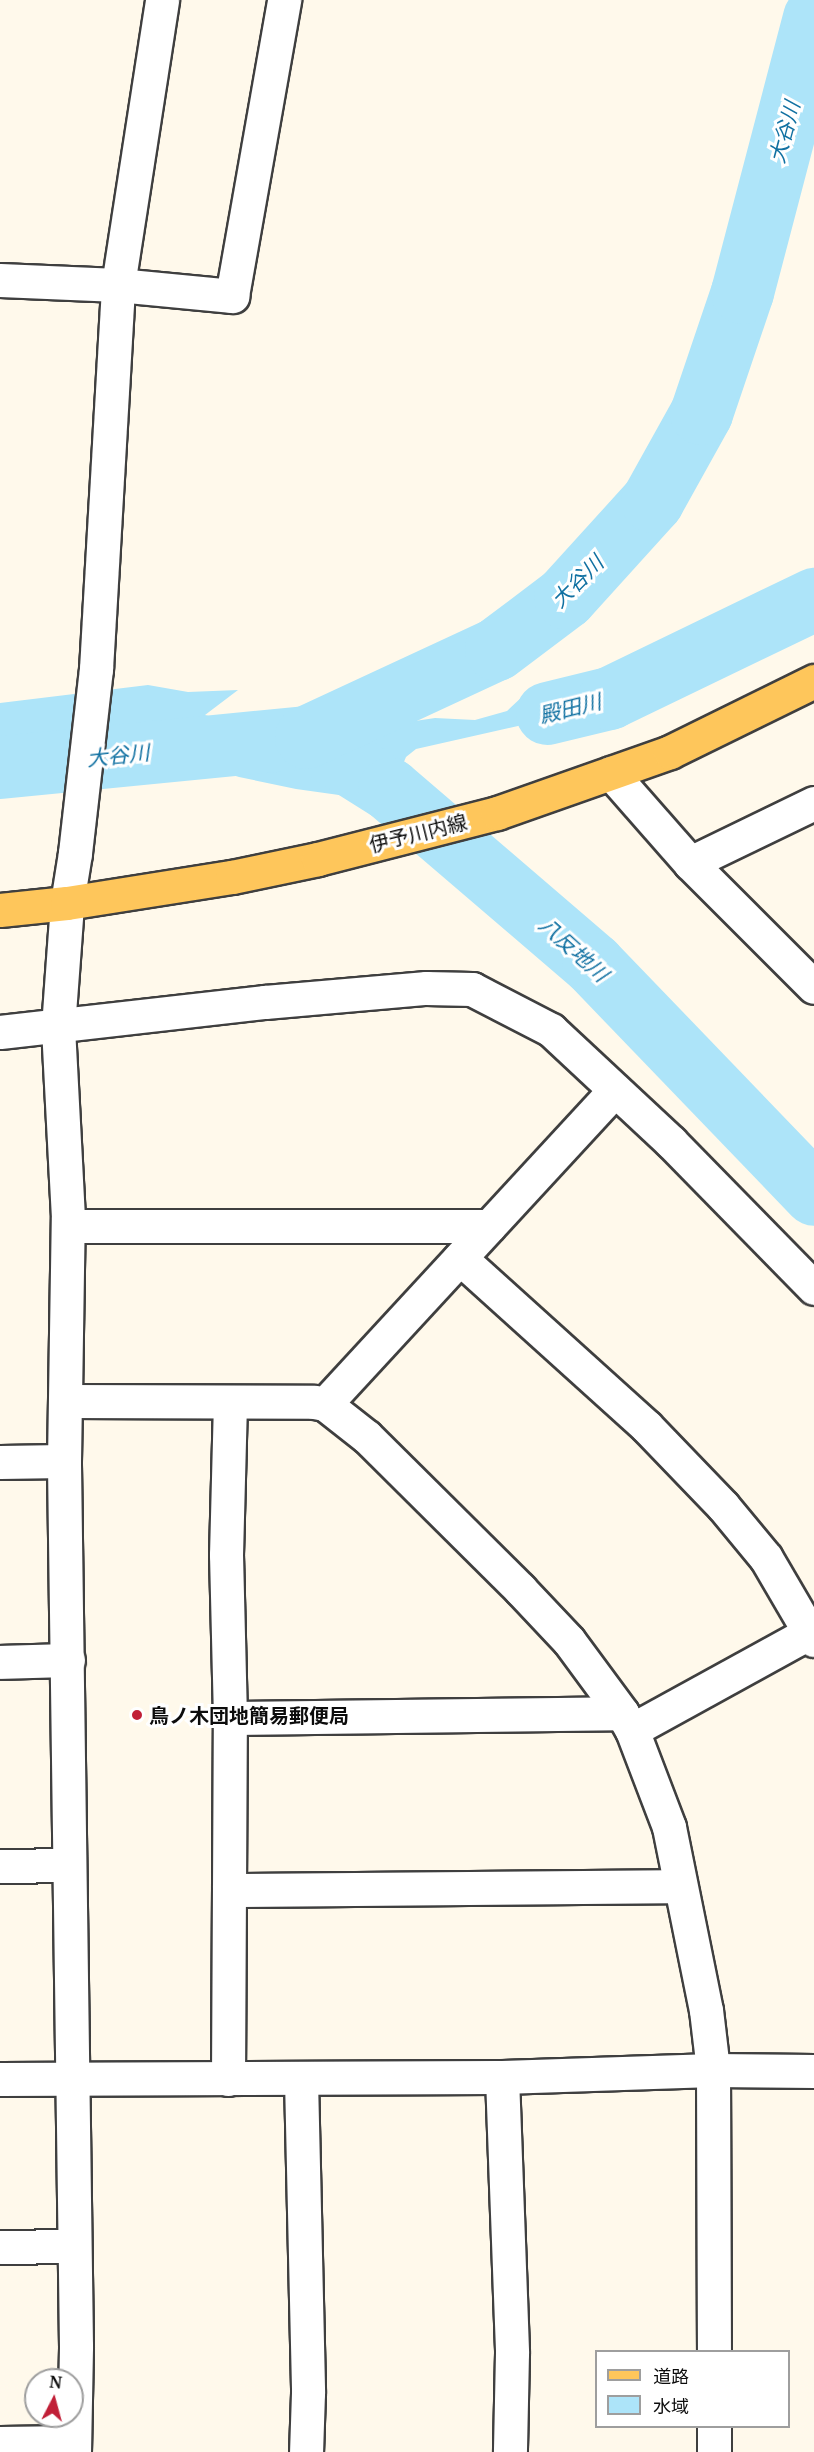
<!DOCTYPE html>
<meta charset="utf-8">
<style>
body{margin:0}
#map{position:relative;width:814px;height:2452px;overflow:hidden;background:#fff9eb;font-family:"Noto Serif","Noto Sans JP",serif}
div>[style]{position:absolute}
.water>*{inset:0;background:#ade4f9}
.river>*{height:63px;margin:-31.5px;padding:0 31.5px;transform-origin:31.5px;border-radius:31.5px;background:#ade4f9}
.roads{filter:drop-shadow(2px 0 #3f3f3f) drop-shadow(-2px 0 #3f3f3f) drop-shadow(0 2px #3f3f3f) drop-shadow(0 -2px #3f3f3f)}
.minor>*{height:33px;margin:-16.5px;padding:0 16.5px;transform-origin:16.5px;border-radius:16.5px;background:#fff}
.major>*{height:33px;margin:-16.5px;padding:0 16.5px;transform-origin:16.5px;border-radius:16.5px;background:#fec65b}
.dots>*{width:16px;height:16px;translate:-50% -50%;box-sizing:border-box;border:3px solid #fff;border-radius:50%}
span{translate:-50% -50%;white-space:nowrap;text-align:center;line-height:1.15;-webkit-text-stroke:6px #fff;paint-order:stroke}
.street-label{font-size:20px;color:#0c0c0c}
.poi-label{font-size:20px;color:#0c0c0c;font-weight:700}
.left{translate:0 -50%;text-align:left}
.water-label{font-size:21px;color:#1171a2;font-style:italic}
.legend{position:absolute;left:595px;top:2350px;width:195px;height:78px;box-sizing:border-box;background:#fff;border:2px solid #9e9e9e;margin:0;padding:8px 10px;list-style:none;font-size:18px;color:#0c0c0c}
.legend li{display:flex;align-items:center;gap:12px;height:30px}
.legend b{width:30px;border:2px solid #9e9e9e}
.north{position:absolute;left:24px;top:2368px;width:60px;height:60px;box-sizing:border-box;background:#fff;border:2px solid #9e9e9e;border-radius:50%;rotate:6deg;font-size:16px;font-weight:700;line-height:24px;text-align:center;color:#0c0c0c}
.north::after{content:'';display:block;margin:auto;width:21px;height:27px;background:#c11f37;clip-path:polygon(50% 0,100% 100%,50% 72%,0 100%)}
</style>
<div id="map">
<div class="water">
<i style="clip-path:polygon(628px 680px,634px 696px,611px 705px,416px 749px,406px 757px,401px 769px,407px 783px,423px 794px,389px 802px,296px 789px,239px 777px,188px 761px,101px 747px,63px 751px,31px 744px,0 753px,0 703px,148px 685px,188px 692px,238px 690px,205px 715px,216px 718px,252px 717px,350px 728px,375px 727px,435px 718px,475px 720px,507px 711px,524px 695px,543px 687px,544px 704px,596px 693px)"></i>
</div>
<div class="river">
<i style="left:547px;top:713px;width:64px;rotate:-13.6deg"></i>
<i style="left:609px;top:698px;width:228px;rotate:-25.8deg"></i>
<i style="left:330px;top:752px;width:70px;rotate:32.1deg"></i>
<i style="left:389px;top:789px;width:269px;rotate:40.6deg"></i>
<i style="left:593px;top:964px;width:319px;rotate:46.1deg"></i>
<i style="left:0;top:767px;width:307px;rotate:-5.6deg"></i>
<i style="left:306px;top:737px;width:209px;rotate:-24.9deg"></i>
<i style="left:496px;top:649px;width:86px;rotate:-37deg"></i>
<i style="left:565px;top:597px;width:130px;rotate:-47.8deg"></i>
<i style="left:652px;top:501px;width:101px;rotate:-60.9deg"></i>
<i style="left:701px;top:413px;width:128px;rotate:-71.3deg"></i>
<i style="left:742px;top:292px;width:284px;rotate:-75.3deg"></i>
</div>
<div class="roads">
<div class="minor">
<i style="left:0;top:280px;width:118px;rotate:2.4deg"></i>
<i style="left:118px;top:285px;width:115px;rotate:5.5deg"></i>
<i style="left:232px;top:296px;width:301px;rotate:-80deg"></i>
<i style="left:611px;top:773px;width:120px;rotate:48.7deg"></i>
<i style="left:690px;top:863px;width:175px;rotate:45deg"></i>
<i style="left:690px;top:863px;width:138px;rotate:-25.8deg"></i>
<i style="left:0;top:1032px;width:267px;rotate:-6.5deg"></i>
<i style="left:265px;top:1002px;width:162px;rotate:-5deg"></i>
<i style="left:426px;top:988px;width:46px;rotate:1.2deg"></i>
<i style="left:472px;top:989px;width:89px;rotate:27.4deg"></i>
<i style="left:551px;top:1030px;width:164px;rotate:43deg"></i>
<i style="left:671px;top:1142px;width:204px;rotate:45.6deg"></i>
<i style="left:68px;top:1226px;width:421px"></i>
<i style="left:460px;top:1258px;width:251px;rotate:42.1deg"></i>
<i style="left:646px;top:1426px;width:111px;rotate:46.1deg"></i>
<i style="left:723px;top:1506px;width:67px;rotate:50.4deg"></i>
<i style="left:766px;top:1558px;width:95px;rotate:59.7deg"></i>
<i style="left:66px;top:1401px;width:248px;rotate:0.2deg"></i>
<i style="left:314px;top:1402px;width:11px;rotate:10deg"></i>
<i style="left:325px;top:1404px;width:53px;rotate:38.2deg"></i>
<i style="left:367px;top:1437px;width:216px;rotate:44.8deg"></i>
<i style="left:520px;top:1589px;width:71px;rotate:46.7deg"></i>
<i style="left:569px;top:1641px;width:89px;rotate:53.6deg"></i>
<i style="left:622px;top:1713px;width:20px;rotate:60deg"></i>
<i style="left:632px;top:1730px;width:104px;rotate:69.1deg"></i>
<i style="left:669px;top:1827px;width:187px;rotate:78.6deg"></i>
<i style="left:706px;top:2010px;width:60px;rotate:83.3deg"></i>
<i style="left:713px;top:2070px;width:282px;rotate:89.8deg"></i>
<i style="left:325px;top:1404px;width:427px;rotate:-47.3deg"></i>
<i style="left:0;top:1462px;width:64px;rotate:-0.9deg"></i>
<i style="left:0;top:1662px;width:68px;rotate:-1.7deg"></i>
<i style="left:230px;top:1718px;width:392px;rotate:-0.7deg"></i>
<i style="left:632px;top:1730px;width:208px;rotate:-28.8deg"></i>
<i style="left:0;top:1866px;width:69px;rotate:-0.8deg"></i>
<i style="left:229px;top:1890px;width:451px;rotate:-0.5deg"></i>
<i style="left:502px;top:2077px;width:276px;rotate:87.9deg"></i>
<i style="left:512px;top:2353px;width:99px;rotate:91.2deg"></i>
<i style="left:0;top:2079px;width:502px;rotate:-0.23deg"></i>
<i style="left:502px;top:2077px;width:211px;rotate:-1.9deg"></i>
<i style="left:713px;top:2070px;width:101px;rotate:0.6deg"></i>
<i style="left:228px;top:2079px;width:361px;rotate:-89.7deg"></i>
<i style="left:230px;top:1718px;width:163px;rotate:-91.4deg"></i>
<i style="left:226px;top:1555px;width:153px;rotate:-88.5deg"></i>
<i style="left:301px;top:2079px;width:314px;rotate:88.7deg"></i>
<i style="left:308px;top:2393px;width:59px;rotate:91.9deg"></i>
<i style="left:0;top:2247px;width:74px;rotate:-0.8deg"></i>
<i style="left:714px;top:2426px;width:26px;rotate:90deg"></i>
<i style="left:0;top:2443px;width:74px;rotate:-0.8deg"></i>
<i style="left:74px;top:2452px;width:106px;rotate:-88.9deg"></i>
<i style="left:76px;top:2346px;width:885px;rotate:-90.78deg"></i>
<i style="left:64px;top:1461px;width:243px;rotate:-89.1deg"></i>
<i style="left:68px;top:1218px;width:191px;rotate:-93deg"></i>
<i style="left:58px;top:1027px;width:124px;rotate:-85.8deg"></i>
<i style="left:67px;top:903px;width:51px;rotate:-80.9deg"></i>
<i style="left:75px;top:853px;width:185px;rotate:-83.5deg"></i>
<i style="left:96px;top:669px;width:385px;rotate:-86.7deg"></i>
<i style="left:118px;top:285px;width:288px;rotate:-81.2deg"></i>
</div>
<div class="major">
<i style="left:0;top:910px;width:67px;rotate:-6deg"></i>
<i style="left:67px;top:903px;width:167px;rotate:-9deg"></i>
<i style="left:232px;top:877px;width:88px;rotate:-11.8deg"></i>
<i style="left:318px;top:859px;width:185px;rotate:-14.4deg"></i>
<i style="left:497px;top:813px;width:183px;rotate:-19.4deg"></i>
<i style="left:670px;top:752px;width:161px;rotate:-26.2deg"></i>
</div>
</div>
<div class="dots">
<i style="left:137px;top:1715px;background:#c11f37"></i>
</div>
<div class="street-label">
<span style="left:418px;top:833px;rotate:-14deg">伊予川内線</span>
</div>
<div class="poi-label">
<span class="left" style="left:149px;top:1715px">鳥ノ木団地簡易郵便局</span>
</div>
<div class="water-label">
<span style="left:784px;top:132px;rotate:-75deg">大谷川</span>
<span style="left:577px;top:581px;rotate:-45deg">大谷川</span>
<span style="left:570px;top:708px;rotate:-14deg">殿田川</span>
<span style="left:118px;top:755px;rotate:-6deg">大谷川</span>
<span style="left:574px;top:949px;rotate:42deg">八反地川</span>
</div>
<ul class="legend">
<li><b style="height:8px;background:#fec65b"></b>道路</li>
<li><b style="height:16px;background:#ade4f9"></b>水域</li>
</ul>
<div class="north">N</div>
</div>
